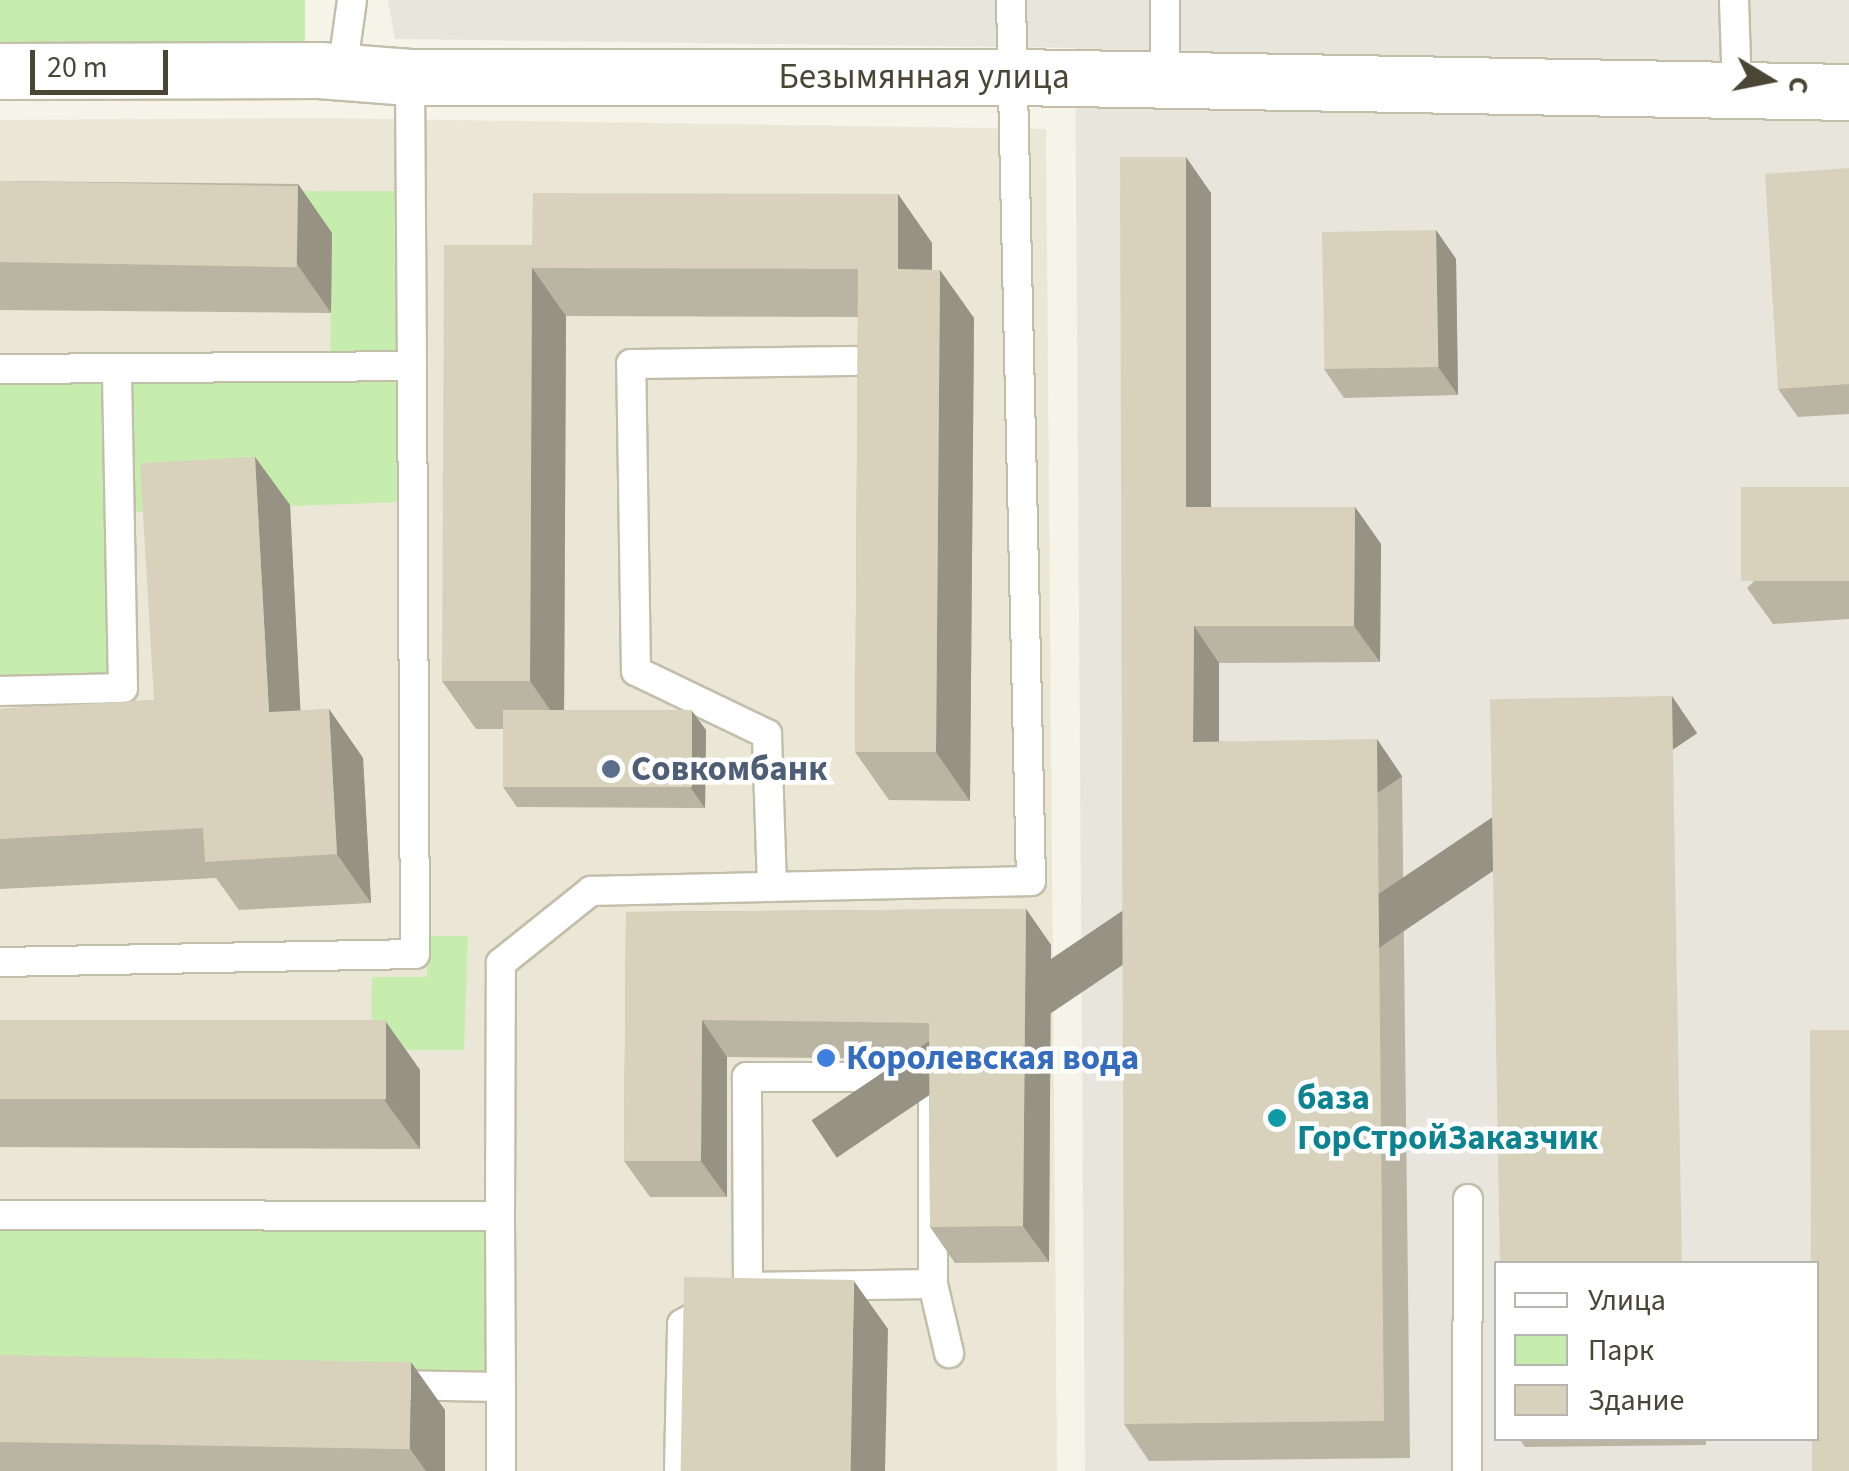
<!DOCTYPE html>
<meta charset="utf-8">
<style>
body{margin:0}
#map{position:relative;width:1849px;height:1471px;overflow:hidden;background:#f6f4e8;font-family:"Source Sans 3",sans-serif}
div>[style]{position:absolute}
.residential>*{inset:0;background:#eae7d6}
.industrial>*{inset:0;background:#e8e5dd}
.green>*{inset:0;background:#c6edae;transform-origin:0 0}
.roads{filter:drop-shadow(2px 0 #c2beaa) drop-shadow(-2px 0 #c2beaa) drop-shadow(0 2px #c2beaa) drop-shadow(0 -2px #c2beaa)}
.service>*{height:28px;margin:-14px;padding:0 14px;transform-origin:14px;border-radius:14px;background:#fff}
.minor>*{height:55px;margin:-27.5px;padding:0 27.5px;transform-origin:27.5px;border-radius:27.5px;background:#fff}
.wall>*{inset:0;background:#bab5a3}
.shaded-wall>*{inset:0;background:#979384;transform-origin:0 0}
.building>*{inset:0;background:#d8d2bd;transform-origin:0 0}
.dots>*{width:28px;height:28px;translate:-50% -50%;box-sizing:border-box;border:5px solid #fff;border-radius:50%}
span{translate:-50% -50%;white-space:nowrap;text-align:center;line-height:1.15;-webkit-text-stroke:9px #fff;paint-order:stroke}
.street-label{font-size:35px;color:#4a4636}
.service-label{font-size:35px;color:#4e5e75;font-weight:700}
.left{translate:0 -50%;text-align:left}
.shop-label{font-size:35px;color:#366cbe;font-weight:700}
.culture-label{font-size:35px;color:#0d838f;font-weight:700}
.legend{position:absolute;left:1494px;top:1261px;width:325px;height:180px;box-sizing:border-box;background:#fff;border:2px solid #b7b5af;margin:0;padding:12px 18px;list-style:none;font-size:30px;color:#4a4636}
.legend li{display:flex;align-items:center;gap:20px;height:50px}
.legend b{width:50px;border:2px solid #b7b5af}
.north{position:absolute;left:1719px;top:30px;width:100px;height:100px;-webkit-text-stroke:8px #fff;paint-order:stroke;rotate:100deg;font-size:28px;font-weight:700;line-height:40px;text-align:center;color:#4a4636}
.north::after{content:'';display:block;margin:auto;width:35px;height:45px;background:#4a4636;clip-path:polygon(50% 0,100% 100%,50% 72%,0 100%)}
.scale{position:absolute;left:30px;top:50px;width:138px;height:45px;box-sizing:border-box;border:5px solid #4a4636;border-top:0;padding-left:12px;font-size:30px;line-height:35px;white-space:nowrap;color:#4a4636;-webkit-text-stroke:8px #fff;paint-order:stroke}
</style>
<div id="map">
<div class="residential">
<i style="clip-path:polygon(319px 118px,1046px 129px,1057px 1471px,0 1471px,0 120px)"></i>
</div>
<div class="industrial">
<i style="clip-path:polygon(evenodd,388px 0,1849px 0,1849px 1471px,1085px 1471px,1075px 48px,395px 39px,388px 0,1496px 1264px,1816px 1264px,1816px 1438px,1496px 1438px,1496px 1264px)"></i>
</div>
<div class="green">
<i style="left:0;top:0;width:305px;height:47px"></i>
<i style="clip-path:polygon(397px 191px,397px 502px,112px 513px,117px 678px,0 683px,0 384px,330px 382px,332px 234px,0 192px)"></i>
<i style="clip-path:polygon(429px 936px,468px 936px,464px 1050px,371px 1050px,372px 977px,427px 977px)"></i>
<i style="left:0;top:1222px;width:494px;height:148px"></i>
</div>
<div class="roads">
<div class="service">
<i style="left:1734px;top:0;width:90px;rotate:88.1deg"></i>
<i style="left:342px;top:72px;width:73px;rotate:-82.1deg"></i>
<i style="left:1165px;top:78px;width:78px;rotate:-90deg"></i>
<i style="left:0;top:369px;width:412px;rotate:-0.4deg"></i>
<i style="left:412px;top:366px;width:289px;rotate:-90.4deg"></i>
<i style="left:0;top:691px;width:123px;rotate:-1.4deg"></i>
<i style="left:123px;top:688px;width:319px;rotate:-91.1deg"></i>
<i style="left:772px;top:887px;width:153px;rotate:-91.9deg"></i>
<i style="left:767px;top:734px;width:145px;rotate:-154.3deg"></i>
<i style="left:636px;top:671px;width:307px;rotate:-90.9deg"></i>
<i style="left:631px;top:364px;width:223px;rotate:-0.8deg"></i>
<i style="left:0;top:962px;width:415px;rotate:-1.1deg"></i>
<i style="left:415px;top:954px;width:588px;rotate:-90.29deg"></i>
<i style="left:747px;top:1077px;width:186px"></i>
<i style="left:933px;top:1077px;width:207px;rotate:90deg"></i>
<i style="left:933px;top:1284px;width:185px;rotate:179.1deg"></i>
<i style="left:748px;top:1287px;width:210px;rotate:-90.3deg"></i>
<i style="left:0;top:1215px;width:500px;rotate:0.11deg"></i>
<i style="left:500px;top:1216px;width:253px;rotate:-89.8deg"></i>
<i style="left:501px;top:963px;width:115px;rotate:-38.7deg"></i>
<i style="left:591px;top:891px;width:440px;rotate:-1.3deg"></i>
<i style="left:1031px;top:881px;width:881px;rotate:-91.3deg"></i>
<i style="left:500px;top:1216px;width:171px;rotate:89.7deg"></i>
<i style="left:933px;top:1284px;width:71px;rotate:76.9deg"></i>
<i style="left:391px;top:1385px;width:110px;rotate:1deg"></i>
<i style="left:501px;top:1387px;width:84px;rotate:90deg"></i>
<i style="left:679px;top:1471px;width:147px;rotate:-88.8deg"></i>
<i style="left:682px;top:1324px;width:39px;rotate:-29deg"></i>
<i style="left:1467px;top:1471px;width:272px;rotate:-89.8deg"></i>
</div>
<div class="minor">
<i style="left:0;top:71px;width:319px;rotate:-0.2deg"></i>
<i style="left:319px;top:70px;width:91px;rotate:4.4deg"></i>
<i style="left:410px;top:77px;width:605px"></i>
<i style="left:1015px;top:77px;width:834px;rotate:1.03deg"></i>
</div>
</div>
<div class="wall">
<i style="clip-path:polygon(1849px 168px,1849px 414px,1798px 417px,1778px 389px)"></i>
<i style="clip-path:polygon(0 181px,298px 184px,332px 233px,331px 313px,0 310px)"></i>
<i style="clip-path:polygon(1211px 193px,1211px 507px,1355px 507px,1381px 544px,1380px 662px,1219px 663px,1219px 741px,1402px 776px,1410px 1458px,1149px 1461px,1124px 1424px)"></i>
<i style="clip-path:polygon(898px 194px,932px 243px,932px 270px,974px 318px,970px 801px,889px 800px,855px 752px,858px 317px,566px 316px,564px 710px,692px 711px,706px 730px,705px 808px,517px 807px,503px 787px,503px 729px,476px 729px,442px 681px,532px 245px)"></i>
<i style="clip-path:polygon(1436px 230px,1456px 259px,1458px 395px,1344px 398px,1324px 369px)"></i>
<i style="clip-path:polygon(255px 457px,290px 505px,300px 711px,329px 709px,363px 758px,371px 903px,239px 910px,216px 878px,0 889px,0 709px,154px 700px)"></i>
<i style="clip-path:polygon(1849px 487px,1849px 619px,1773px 624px,1747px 588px)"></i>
<i style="clip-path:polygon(1026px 909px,1051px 945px,1049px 1262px,955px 1263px,930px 1227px,929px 1059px,727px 1057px,727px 1197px,650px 1197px,624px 1161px,626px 912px)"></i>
<i style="clip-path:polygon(0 1020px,386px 1022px,420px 1070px,420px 1149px,0 1147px)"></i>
<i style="clip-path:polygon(0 1355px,445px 1410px,445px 1471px,0 1471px)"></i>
<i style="clip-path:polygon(1519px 1438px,1706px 1438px,1706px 1445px,1525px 1447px)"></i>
</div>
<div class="shaded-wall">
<i style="clip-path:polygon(1186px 157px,1211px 193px,1211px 544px,1186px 507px)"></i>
<i style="clip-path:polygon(298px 184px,332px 233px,331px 313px,297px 264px)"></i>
<i style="clip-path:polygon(898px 194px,932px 243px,932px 318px,898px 269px)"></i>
<i style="clip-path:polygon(1436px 230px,1456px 259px,1458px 395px,1438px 367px)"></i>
<i style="clip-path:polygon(532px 268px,566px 316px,564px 730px,530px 681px)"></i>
<i style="clip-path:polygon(940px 270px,974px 318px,970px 801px,936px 752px)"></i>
<i style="clip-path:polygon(255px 457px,290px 505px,303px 761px,269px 712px)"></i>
<i style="clip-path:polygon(1355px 507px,1381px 544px,1380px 662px,1354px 626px)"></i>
<i style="clip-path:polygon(1194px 626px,1219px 663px,1219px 778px,1193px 742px)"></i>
<i style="left:1672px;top:696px;width:45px;height:568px;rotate:56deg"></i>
<i style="clip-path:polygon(329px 709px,363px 758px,371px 903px,337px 854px)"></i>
<i style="clip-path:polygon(692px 711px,706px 730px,705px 808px,691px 788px)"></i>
<i style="left:1377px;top:739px;width:45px;height:682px;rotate:56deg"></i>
<i style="clip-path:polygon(1026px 909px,1051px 945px,1049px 1262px,1023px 1226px)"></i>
<i style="clip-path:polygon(702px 1020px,727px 1057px,727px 1197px,701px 1161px)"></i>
<i style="clip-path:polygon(386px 1022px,420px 1070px,420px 1149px,385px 1101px)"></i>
<i style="clip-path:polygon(854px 1281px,888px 1329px,885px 1471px,850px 1471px)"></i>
<i style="clip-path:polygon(411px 1362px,445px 1410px,445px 1471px,426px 1471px,410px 1449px)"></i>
</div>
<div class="building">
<i style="clip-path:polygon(1120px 157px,1186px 157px,1186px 507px,1355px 507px,1354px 626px,1194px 626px,1193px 742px,1377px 739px,1384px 1421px,1124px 1424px)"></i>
<i style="clip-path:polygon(1849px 168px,1849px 384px,1778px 389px,1765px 174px)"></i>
<i style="left:0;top:181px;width:298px;height:81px;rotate:1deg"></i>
<i style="clip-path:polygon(533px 193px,898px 194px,898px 269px,940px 270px,936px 752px,855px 752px,858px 269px,532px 268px,530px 681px,442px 681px,444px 245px,532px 245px)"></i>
<i style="left:1436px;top:230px;width:137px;height:114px;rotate:89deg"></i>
<i style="clip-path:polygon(255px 457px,269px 712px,329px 709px,337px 854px,205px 862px,203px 828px,0 839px,0 709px,154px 700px,140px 463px)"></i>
<i style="left:1849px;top:487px;width:94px;height:108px;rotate:90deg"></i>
<i style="left:1672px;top:696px;width:568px;height:182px;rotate:89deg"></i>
<i style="left:503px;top:710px;width:189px;height:77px"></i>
<i style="clip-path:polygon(1026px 909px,1023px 1226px,930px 1227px,929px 1023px,702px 1020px,701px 1161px,624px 1161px,626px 912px)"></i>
<i style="left:0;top:1020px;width:386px;height:79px"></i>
<i style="clip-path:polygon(1810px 1030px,1849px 1030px,1849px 1471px,1812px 1471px,1812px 1438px,1816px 1438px,1816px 1264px,1811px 1264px)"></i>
<i style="left:684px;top:1277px;width:170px;height:194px;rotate:1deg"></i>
<i style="left:0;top:1355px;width:411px;height:87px;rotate:1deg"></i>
</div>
<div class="dots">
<i style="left:611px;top:769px;background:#5c6f8a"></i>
<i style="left:826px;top:1058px;background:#3f7fe0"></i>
<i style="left:1277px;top:1118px;background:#0f9aa8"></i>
</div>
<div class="street-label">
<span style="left:924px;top:77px">Безымянная улица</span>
</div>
<div class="service-label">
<span class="left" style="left:631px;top:769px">Совкомбанк</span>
</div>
<div class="shop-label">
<span class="left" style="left:846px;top:1058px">Королевская вода</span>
</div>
<div class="culture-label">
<span class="left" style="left:1297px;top:1118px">база<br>ГорСтройЗаказчик</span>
</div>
<ul class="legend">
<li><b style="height:12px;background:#fff"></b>Улица</li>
<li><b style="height:28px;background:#c6edae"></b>Парк</li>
<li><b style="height:28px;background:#d8d2bd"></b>Здание</li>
</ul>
<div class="north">С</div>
<div class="scale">20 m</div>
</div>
